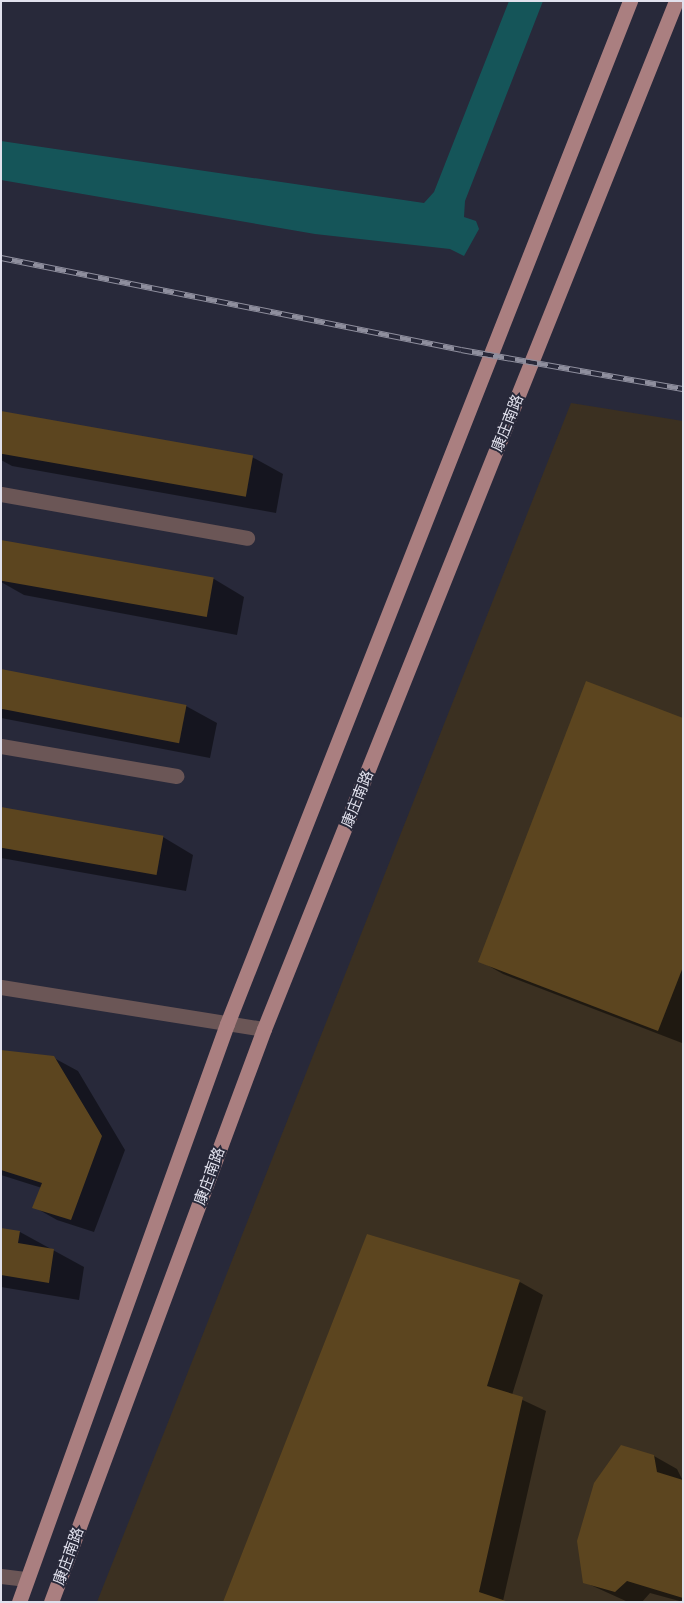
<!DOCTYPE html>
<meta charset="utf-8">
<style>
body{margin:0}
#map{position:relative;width:684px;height:1603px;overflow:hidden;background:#28293a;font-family:Manrope,"Noto Sans SC",sans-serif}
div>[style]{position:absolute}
.commercial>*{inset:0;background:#3b3021}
.water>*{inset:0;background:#155559}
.shadow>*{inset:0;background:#0007}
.building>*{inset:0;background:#5c451f;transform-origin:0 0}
.minor>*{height:15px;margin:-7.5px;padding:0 7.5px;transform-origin:7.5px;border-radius:7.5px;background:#6b5656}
.major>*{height:15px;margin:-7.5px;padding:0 7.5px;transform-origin:7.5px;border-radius:7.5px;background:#aa7f80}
.rail>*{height:5.5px;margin-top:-2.75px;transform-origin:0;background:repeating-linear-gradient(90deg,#28293a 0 11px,#8f8f9e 0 22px);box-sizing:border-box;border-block:1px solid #8f8f9e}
span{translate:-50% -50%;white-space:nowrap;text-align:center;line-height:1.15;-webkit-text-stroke:4px #28293a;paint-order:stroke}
.street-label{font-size:15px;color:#e1e1ed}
.frame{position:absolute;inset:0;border:2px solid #e1e1ed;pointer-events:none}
</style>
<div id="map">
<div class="commercial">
<i style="clip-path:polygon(571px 403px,683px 421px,683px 1602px,97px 1602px)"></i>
</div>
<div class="water">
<i style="clip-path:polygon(509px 1px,543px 1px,465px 201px,464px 217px,476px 221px,479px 229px,464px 256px,450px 249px,315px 234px,1px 180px,1px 141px,424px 203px,434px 192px)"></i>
</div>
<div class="shadow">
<i style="clip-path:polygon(1px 412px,252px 457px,283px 474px,276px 513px,12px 466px,1px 460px)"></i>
<i style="clip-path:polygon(1px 541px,214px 579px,244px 597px,237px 635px,24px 595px,1px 582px)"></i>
<i style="clip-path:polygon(1px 670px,186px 706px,217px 723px,210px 758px,1px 718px)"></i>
<i style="clip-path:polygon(683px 720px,683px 1040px,682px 1043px,503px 974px,480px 961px)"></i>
<i style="clip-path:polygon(1px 808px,163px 837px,193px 855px,186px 891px,1px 858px)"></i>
<i style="clip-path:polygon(1px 1051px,54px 1058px,78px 1071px,125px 1150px,94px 1232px,57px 1220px,34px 1207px,42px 1188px,1px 1175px)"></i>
<i style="clip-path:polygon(1px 1229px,20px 1232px,84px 1267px,79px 1300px,1px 1287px)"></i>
<i style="clip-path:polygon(520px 1282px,543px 1295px,512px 1395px,546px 1411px,503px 1601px,224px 1602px)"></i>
<i style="clip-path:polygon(654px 1456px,677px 1469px,683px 1481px,683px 1602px,650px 1593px,642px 1602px,628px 1602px,584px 1582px)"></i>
</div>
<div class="building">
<i style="left:1px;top:411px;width:256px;height:42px;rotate:10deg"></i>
<i style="left:1px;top:540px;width:216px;height:40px;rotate:10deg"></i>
<i style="left:1px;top:669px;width:189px;height:39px;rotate:11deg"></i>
<i style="clip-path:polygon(586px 681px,683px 718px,683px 967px,658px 1031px,478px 962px)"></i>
<i style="left:1px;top:807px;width:165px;height:40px;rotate:10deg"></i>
<i style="clip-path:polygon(1px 1050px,54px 1056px,102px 1136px,71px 1220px,32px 1208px,42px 1183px,1px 1170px)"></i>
<i style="clip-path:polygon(1px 1228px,20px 1231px,18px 1243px,54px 1249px,49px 1283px,1px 1275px)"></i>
<i style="clip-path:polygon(367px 1234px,520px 1280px,487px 1386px,523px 1397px,479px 1592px,509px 1602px,223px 1602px)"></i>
<i style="clip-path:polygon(621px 1445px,654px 1455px,657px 1472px,683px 1480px,683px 1598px,627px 1581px,615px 1592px,583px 1583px,577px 1541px,594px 1483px)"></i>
</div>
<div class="minor">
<i style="left:1px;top:494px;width:250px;rotate:10.1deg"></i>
<i style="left:1px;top:746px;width:178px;rotate:9.7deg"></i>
<i style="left:1px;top:987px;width:266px;rotate:9.1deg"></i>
<i style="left:1px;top:1576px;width:26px;rotate:7deg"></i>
</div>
<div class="major">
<i style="left:19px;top:1602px;width:614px;rotate:-70.21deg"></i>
<i style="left:227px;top:1024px;width:1100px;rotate:-68.5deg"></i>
<i style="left:51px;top:1602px;width:611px;rotate:-69.61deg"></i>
<i style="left:264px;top:1029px;width:1107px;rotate:-68.16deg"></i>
</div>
<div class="rail">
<i style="left:1px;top:258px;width:469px;rotate:11.3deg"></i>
<i style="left:461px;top:350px;width:225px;rotate:10deg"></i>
</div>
<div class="street-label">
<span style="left:507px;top:423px;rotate:-68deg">康庄南路</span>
<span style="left:357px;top:799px;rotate:-68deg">康庄南路</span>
<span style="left:209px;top:1176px;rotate:-70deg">康庄南路</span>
<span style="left:68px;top:1556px;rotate:-70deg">康庄南路</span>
</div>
<div class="frame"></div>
</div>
